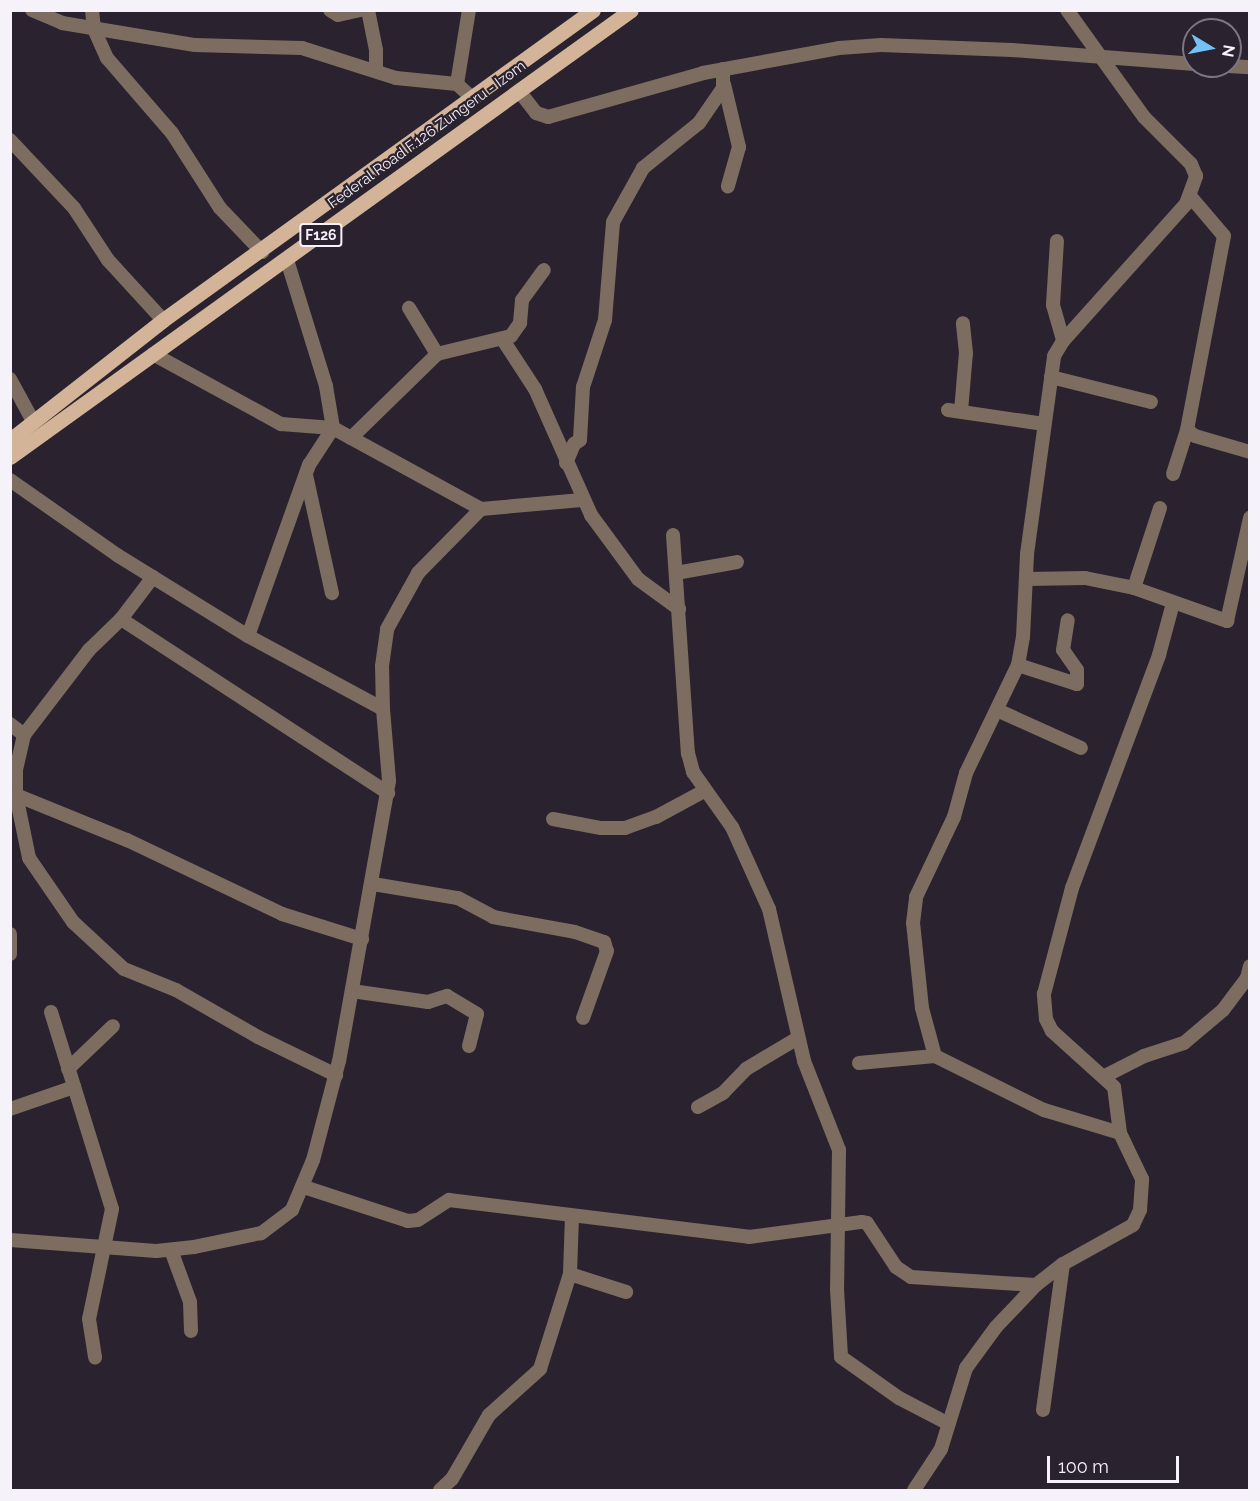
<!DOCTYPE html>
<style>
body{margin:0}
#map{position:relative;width:1260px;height:1501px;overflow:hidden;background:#2a232f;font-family:Raleway,sans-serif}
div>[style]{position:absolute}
.minor>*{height:14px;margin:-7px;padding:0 7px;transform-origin:7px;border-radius:7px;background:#7d6d60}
.major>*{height:15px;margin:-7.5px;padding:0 7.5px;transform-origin:7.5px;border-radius:7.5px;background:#d4b499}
span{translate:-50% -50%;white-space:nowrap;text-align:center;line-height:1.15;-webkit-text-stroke:4.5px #2a232f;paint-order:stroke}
.shield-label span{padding:2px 4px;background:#2a232f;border:2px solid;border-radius:4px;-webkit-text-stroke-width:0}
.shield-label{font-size:14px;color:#f6f2f9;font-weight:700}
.street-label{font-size:15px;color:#f6f2f9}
.frame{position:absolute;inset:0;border:12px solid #f6f2f9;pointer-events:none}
.north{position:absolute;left:1182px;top:18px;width:60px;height:60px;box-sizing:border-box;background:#2a232f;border:2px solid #7c7680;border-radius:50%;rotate:100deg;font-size:16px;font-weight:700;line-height:24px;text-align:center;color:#f6f2f9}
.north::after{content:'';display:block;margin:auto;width:21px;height:27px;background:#73c1f6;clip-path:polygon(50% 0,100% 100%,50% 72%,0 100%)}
.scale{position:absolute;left:1047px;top:1456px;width:132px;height:27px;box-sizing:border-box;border:3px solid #f6f2f9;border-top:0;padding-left:8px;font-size:18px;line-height:21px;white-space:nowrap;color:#f6f2f9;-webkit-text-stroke:4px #2a232f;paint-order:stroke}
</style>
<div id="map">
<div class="minor">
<i style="left:32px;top:10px;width:33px;rotate:23deg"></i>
<i style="left:62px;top:23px;width:135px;rotate:9.4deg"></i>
<i style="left:195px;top:45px;width:107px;rotate:1.6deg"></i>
<i style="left:302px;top:48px;width:99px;rotate:17.7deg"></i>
<i style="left:396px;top:78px;width:61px;rotate:5.6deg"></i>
<i style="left:457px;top:84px;width:23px;rotate:43deg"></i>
<i style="left:92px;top:10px;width:19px;rotate:84deg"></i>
<i style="left:94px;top:29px;width:32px;rotate:66deg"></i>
<i style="left:107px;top:58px;width:99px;rotate:49.1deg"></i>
<i style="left:172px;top:133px;width:89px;rotate:57.4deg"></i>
<i style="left:220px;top:208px;width:61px;rotate:46.3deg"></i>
<i style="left:330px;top:10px;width:9px;rotate:32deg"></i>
<i style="left:338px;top:15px;width:23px;rotate:-13deg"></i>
<i style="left:368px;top:10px;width:41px;rotate:78.7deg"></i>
<i style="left:376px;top:50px;width:21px;rotate:90deg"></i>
<i style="left:1228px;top:66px;width:22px;rotate:3deg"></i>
<i style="left:457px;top:84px;width:75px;rotate:-80.8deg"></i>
<i style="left:724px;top:84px;width:65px;rotate:76.6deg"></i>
<i style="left:739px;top:147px;width:41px;rotate:105.8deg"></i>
<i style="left:519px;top:91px;width:28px;rotate:52deg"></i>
<i style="left:536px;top:113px;width:13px;rotate:18deg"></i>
<i style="left:548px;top:117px;width:161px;rotate:-15.8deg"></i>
<i style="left:703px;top:73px;width:138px;rotate:-10.4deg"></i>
<i style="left:839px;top:48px;width:42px;rotate:-4.1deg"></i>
<i style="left:881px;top:45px;width:131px;rotate:2.2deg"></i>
<i style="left:1012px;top:50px;width:183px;rotate:4.4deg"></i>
<i style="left:10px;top:140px;width:93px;rotate:46.7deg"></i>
<i style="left:74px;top:208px;width:62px;rotate:56.8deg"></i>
<i style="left:108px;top:260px;width:81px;rotate:47.5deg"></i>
<i style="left:1190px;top:196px;width:52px;rotate:49.6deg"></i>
<i style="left:1224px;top:236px;width:197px;rotate:100.8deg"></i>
<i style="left:1187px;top:430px;width:10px;rotate:37deg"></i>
<i style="left:1195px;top:436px;width:57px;rotate:16.2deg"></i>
<i style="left:1057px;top:241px;width:64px;rotate:93.6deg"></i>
<i style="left:1053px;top:305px;width:37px;rotate:74deg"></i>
<i style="left:503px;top:340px;width:59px;rotate:56.9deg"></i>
<i style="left:535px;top:389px;width:138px;rotate:66deg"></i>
<i style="left:591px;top:515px;width:79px;rotate:53.7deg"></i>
<i style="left:638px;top:579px;width:51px;rotate:36.2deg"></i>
<i style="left:153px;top:354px;width:146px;rotate:28.7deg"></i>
<i style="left:281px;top:424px;width:52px;rotate:4.4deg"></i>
<i style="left:333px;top:428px;width:169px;rotate:28.7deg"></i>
<i style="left:437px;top:354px;width:76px;rotate:-13.7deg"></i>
<i style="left:511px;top:336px;width:16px;rotate:-55deg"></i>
<i style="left:520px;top:323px;width:23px;rotate:-85deg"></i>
<i style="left:522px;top:300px;width:37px;rotate:-54deg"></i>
<i style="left:1051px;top:377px;width:103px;rotate:14deg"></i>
<i style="left:10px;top:379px;width:50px;rotate:61.4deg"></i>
<i style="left:948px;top:410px;width:97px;rotate:8.3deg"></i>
<i style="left:961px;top:411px;width:58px;rotate:-85.1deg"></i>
<i style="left:966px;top:353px;width:30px;rotate:-96deg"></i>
<i style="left:351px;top:438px;width:120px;rotate:-44.3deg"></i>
<i style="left:437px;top:354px;width:54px;rotate:-121.3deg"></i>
<i style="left:566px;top:463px;width:21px;rotate:-67deg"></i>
<i style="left:574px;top:444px;width:7px;rotate:-34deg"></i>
<i style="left:580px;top:440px;width:53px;rotate:-86.8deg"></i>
<i style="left:583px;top:387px;width:71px;rotate:-71.8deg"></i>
<i style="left:605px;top:320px;width:98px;rotate:-85.3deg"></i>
<i style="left:613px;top:222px;width:62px;rotate:-60.9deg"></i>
<i style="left:643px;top:168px;width:72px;rotate:-38.8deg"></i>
<i style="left:699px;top:123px;width:42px;rotate:-55.6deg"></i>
<i style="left:723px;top:88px;width:19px;rotate:-90deg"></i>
<i style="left:1173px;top:474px;width:46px;rotate:-72.3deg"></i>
<i style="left:306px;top:475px;width:121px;rotate:77.6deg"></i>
<i style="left:10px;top:480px;width:131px;rotate:35deg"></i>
<i style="left:117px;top:555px;width:154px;rotate:31.7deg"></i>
<i style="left:248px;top:636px;width:153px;rotate:28.4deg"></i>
<i style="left:383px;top:709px;width:72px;rotate:85.2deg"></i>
<i style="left:389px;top:781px;width:284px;rotate:100.1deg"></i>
<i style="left:339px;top:1061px;width:102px;rotate:104.7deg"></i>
<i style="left:313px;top:1160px;width:54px;rotate:112.8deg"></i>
<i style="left:292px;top:1210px;width:39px;rotate:143deg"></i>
<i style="left:261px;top:1233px;width:68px;rotate:168.2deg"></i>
<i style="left:194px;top:1247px;width:38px;rotate:174deg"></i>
<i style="left:156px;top:1251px;width:146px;rotate:-175.7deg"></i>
<i style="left:673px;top:535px;width:219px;rotate:86.1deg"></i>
<i style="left:688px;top:753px;width:20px;rotate:75deg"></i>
<i style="left:693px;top:772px;width:67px;rotate:54.7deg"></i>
<i style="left:732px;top:827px;width:90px;rotate:65.7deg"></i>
<i style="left:769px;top:909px;width:156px;rotate:77deg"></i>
<i style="left:804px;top:1061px;width:96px;rotate:68.5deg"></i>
<i style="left:839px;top:1150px;width:139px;rotate:90.8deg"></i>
<i style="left:837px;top:1289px;width:68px;rotate:86.6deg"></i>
<i style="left:841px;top:1357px;width:71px;rotate:35.3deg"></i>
<i style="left:899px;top:1398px;width:56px;rotate:27.5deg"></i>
<i style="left:676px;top:573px;width:62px;rotate:-10.2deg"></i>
<i style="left:153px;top:577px;width:53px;rotate:127.3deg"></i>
<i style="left:121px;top:619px;width:45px;rotate:135.9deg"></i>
<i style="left:89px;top:650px;width:107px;rotate:127.4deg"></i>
<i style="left:24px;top:735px;width:35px;rotate:103deg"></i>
<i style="left:16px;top:769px;width:26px;rotate:90deg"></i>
<i style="left:16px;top:795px;width:64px;rotate:78.3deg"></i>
<i style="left:29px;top:858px;width:78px;rotate:55.5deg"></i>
<i style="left:73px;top:922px;width:69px;rotate:42.7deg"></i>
<i style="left:124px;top:969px;width:56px;rotate:22deg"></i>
<i style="left:176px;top:990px;width:95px;rotate:29.8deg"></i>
<i style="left:258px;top:1037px;width:87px;rotate:26deg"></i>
<i style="left:1027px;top:579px;width:58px;rotate:-1deg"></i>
<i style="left:1085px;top:578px;width:50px;rotate:11.5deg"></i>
<i style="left:1134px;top:588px;width:99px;rotate:19.5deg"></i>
<i style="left:1227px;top:621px;width:106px;rotate:-77.4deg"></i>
<i style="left:1134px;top:588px;width:84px;rotate:-72deg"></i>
<i style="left:121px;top:619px;width:319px;rotate:33.1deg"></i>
<i style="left:248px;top:636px;width:182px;rotate:-70.4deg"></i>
<i style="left:309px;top:465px;width:44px;rotate:-57deg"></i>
<i style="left:333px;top:428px;width:43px;rotate:-99.5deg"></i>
<i style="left:326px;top:386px;width:132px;rotate:-107.2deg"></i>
<i style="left:1018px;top:665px;width:62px;rotate:17.9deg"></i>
<i style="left:1077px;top:684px;width:14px;rotate:-90deg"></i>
<i style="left:1077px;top:670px;width:24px;rotate:-125deg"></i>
<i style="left:1063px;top:650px;width:30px;rotate:-81deg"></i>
<i style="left:383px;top:709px;width:43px;rotate:-91.3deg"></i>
<i style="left:382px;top:666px;width:37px;rotate:-82deg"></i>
<i style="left:387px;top:629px;width:64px;rotate:-61deg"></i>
<i style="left:418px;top:573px;width:90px;rotate:-45.5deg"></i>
<i style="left:481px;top:509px;width:101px;rotate:-5.1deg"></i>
<i style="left:997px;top:710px;width:92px;rotate:24.3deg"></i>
<i style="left:10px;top:724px;width:18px;rotate:38deg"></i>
<i style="left:16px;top:795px;width:120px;rotate:22.1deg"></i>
<i style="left:127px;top:840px;width:172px;rotate:25.5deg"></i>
<i style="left:282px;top:914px;width:84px;rotate:17.4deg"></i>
<i style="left:553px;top:819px;width:49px;rotate:10.6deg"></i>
<i style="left:601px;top:828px;width:24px"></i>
<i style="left:625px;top:828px;width:33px;rotate:-20deg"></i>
<i style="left:656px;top:817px;width:55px;rotate:-28.4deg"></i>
<i style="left:373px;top:884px;width:86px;rotate:9.4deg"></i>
<i style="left:458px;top:898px;width:40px;rotate:28deg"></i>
<i style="left:493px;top:917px;width:83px;rotate:10.4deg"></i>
<i style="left:575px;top:932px;width:31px;rotate:19deg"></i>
<i style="left:604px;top:942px;width:9px;rotate:72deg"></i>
<i style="left:607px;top:951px;width:71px;rotate:109.7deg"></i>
<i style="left:10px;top:934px;width:20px;rotate:90deg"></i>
<i style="left:352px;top:991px;width:77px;rotate:8.2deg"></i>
<i style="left:428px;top:1002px;width:20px;rotate:-18deg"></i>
<i style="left:447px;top:996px;width:35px;rotate:31deg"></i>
<i style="left:477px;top:1014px;width:33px;rotate:104deg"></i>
<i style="left:51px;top:1012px;width:206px;rotate:72.8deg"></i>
<i style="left:112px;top:1209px;width:112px;rotate:101.8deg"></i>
<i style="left:89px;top:1319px;width:39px;rotate:81deg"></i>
<i style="left:935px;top:1056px;width:50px;rotate:-105.2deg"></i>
<i style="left:922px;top:1008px;width:85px;rotate:-96deg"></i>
<i style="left:913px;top:923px;width:26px;rotate:-83deg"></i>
<i style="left:916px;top:897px;width:89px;rotate:-64.6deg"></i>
<i style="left:954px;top:817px;width:46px;rotate:-74.7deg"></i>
<i style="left:966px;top:773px;width:120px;rotate:-64.3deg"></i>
<i style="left:1018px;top:665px;width:28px;rotate:-80deg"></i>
<i style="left:1023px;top:637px;width:83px;rotate:-87.2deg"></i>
<i style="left:1027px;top:554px;width:200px;rotate:-82.2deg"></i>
<i style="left:1054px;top:356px;width:17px;rotate:-59deg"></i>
<i style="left:1063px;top:341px;width:184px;rotate:-48.1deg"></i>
<i style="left:1186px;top:204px;width:30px;rotate:-70deg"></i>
<i style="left:1196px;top:176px;width:13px;rotate:-113deg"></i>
<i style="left:1191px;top:164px;width:66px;rotate:-135deg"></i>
<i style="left:1144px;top:117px;width:132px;rotate:-125.7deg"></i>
<i style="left:859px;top:1063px;width:76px;rotate:-5.3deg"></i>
<i style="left:935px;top:1056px;width:122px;rotate:26.4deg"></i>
<i style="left:1044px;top:1110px;width:79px;rotate:16.8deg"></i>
<i style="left:68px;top:1069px;width:62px;rotate:-43.7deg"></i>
<i style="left:1105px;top:1076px;width:44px;rotate:-27.1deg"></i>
<i style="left:1144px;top:1056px;width:42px;rotate:-18deg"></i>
<i style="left:1184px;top:1043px;width:51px;rotate:-40.2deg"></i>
<i style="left:1223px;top:1010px;width:40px;rotate:-53deg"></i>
<i style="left:1247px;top:978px;width:12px;rotate:-76deg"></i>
<i style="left:698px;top:1107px;width:29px;rotate:-29deg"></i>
<i style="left:723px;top:1093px;width:33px;rotate:-46deg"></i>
<i style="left:746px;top:1069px;width:61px;rotate:-30.8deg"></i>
<i style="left:10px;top:1109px;width:68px;rotate:-19deg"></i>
<i style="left:304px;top:1187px;width:109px;rotate:18.1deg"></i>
<i style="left:408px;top:1221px;width:10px;rotate:-6deg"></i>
<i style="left:418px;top:1220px;width:37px;rotate:-33deg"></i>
<i style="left:449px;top:1200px;width:302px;rotate:7deg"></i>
<i style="left:749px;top:1237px;width:114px;rotate:-7.6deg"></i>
<i style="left:862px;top:1222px;width:5px;rotate:11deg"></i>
<i style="left:867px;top:1223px;width:53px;rotate:56.6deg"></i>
<i style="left:896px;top:1267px;width:18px;rotate:34deg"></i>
<i style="left:911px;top:1277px;width:125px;rotate:3.7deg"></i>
<i style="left:572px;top:1216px;width:58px;rotate:92deg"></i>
<i style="left:570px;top:1274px;width:59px;rotate:17.8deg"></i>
<i style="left:171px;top:1250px;width:55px;rotate:69.9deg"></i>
<i style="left:190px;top:1302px;width:29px;rotate:88deg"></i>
<i style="left:1043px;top:1410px;width:147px;rotate:-82.2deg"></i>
<i style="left:440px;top:1490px;width:16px;rotate:-43deg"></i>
<i style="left:452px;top:1479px;width:74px;rotate:-60deg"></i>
<i style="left:489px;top:1415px;width:69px;rotate:-42deg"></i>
<i style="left:540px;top:1369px;width:100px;rotate:-72.5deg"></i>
<i style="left:914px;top:1490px;width:49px;rotate:-56.6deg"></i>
<i style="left:941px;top:1449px;width:85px;rotate:-72.8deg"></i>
<i style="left:966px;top:1368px;width:51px;rotate:-53.8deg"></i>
<i style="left:996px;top:1327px;width:58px;rotate:-46.4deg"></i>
<i style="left:1036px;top:1285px;width:34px;rotate:-38deg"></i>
<i style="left:1063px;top:1264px;width:80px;rotate:-29.1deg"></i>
<i style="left:1133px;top:1225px;width:17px;rotate:-65deg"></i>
<i style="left:1140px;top:1210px;width:31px;rotate:-86deg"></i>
<i style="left:1142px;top:1179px;width:51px;rotate:-115.6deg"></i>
<i style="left:1120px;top:1133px;width:46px;rotate:-97.4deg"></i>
<i style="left:1114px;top:1087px;width:84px;rotate:-137.9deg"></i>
<i style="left:1052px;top:1031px;width:13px;rotate:-117deg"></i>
<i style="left:1046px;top:1019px;width:25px;rotate:-95deg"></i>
<i style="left:1044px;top:994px;width:110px;rotate:-75.2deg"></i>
<i style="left:1072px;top:888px;width:249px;rotate:-69.5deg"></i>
<i style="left:1159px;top:655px;width:54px;rotate:-74.9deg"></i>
</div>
<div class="major">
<i style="left:10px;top:440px;width:194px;rotate:-38.1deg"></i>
<i style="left:163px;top:320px;width:530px;rotate:-35.79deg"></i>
<i style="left:10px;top:457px;width:765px;rotate:-35.75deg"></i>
</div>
<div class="shield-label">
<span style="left:321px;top:235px">F126</span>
</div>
<div class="street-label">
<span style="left:427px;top:135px;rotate:-36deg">Federal Road F.126 Zungeru - Izom</span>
</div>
<div class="frame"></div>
<div class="north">N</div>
<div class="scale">100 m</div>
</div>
